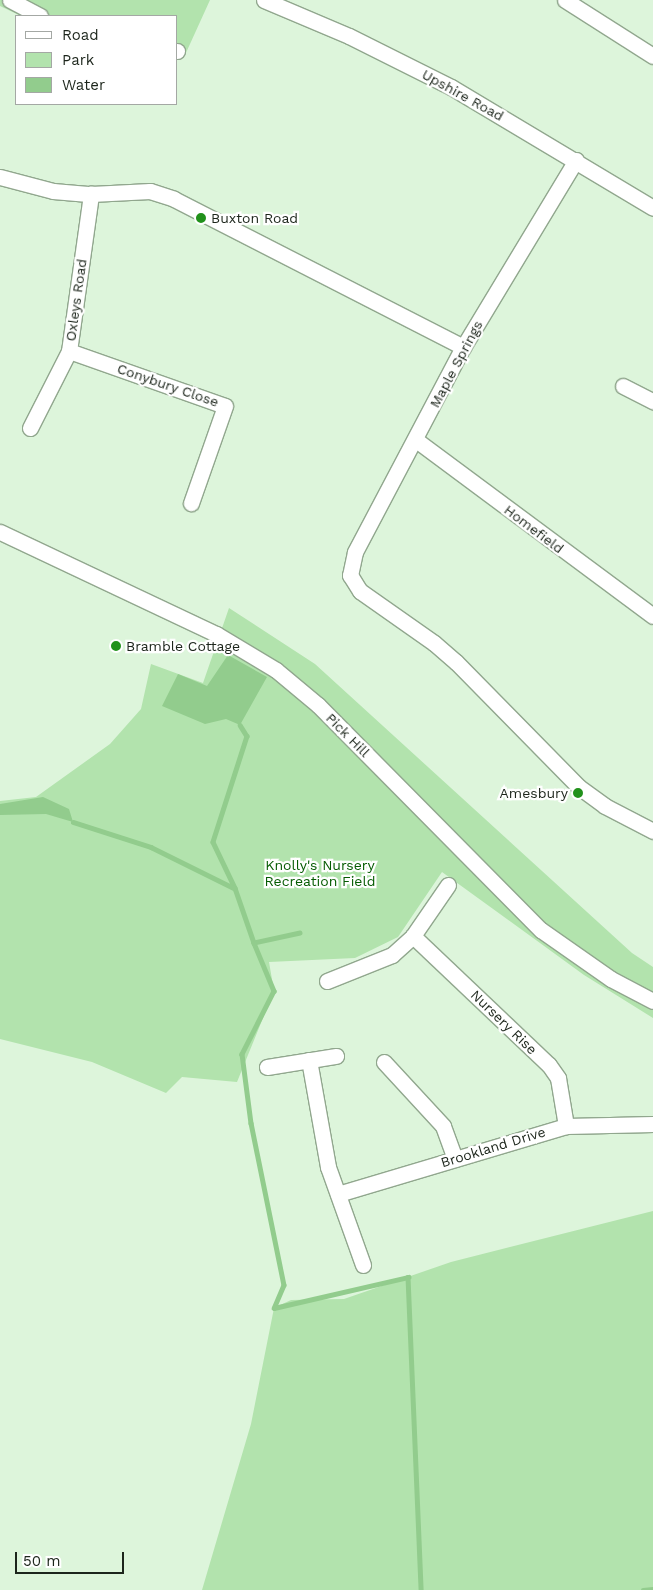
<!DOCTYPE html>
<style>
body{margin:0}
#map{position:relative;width:653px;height:1590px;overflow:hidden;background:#ddf5db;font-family:"Work Sans",sans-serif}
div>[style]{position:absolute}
.green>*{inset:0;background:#b2e3ad}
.water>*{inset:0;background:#92cc8d}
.stream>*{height:4.5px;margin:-2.25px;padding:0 2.25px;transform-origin:2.25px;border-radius:2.25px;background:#92cc8d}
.roads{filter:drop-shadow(1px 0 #91a78e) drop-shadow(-1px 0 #91a78e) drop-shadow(0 1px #91a78e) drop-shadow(0 -1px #91a78e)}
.minor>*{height:15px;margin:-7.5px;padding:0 7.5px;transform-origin:7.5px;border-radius:7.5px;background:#fff}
.dots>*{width:14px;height:14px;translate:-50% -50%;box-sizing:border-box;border:2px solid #fff;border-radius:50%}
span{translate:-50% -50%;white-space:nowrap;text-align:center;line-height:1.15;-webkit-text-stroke:4.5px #fff;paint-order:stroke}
.street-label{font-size:14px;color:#1c251b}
.poi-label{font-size:14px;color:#1c251b}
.left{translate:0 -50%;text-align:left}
.right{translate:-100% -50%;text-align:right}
.park-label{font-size:14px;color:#055b02}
.legend{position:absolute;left:15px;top:15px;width:162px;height:90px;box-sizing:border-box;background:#fff;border:1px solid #a4a8a4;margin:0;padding:6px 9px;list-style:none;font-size:15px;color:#1c251b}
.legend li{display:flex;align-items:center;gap:10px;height:25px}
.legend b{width:25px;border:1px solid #a4a8a4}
.scale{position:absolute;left:15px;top:1552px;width:109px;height:22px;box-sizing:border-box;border:2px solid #1c251b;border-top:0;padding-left:6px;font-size:15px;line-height:18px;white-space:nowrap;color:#1c251b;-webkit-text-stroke:4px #fff;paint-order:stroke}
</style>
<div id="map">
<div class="green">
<i style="clip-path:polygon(0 0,210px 0,185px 55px,176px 55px,176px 16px,21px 16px,0 6px)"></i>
<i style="clip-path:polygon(229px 608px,315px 664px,632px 953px,653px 967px,653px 1018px,584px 975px,442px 872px,398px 937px,355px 958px,269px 962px,274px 991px,237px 1082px,182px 1077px,166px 1093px,92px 1062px,0 1039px,0 801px,36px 797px,110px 744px,141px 709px,151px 664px,203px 683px)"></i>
<i style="clip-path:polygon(653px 1211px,653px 1590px,202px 1590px,251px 1424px,274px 1308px,291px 1300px,344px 1299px,451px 1262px)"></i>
</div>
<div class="water">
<i style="clip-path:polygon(228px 655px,267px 677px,240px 725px,226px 719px,205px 724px,162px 706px,178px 674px,207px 686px)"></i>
<i style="clip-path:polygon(43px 797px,69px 809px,73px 822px,46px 814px,0 815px,0 804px)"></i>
</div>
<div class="stream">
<i style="left:240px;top:725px;width:13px;rotate:58deg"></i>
<i style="left:247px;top:736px;width:111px;rotate:107.8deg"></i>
<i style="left:213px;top:842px;width:51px;rotate:64.4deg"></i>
<i style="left:235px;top:888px;width:58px;rotate:70.9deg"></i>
<i style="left:73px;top:822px;width:82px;rotate:17.8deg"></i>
<i style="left:151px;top:847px;width:93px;rotate:26.3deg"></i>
<i style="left:300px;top:933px;width:47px;rotate:167.7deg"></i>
<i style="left:254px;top:943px;width:52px;rotate:67.4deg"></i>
<i style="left:274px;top:991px;width:71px;rotate:116.9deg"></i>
<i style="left:242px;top:1054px;width:70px;rotate:82.6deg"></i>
<i style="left:251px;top:1123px;width:165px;rotate:78.5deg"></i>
<i style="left:284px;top:1285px;width:25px;rotate:113deg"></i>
<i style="left:274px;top:1308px;width:138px;rotate:-13deg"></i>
<i style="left:408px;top:1277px;width:313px;rotate:87.6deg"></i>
<i style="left:643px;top:1590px;width:10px;rotate:-6deg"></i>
</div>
<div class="roads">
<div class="minor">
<i style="left:10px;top:0;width:34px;rotate:28deg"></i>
<i style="left:264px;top:0;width:92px;rotate:23deg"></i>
<i style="left:349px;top:36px;width:114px;rotate:26.6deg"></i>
<i style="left:451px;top:87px;width:235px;rotate:30.9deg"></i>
<i style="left:565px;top:0;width:104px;rotate:32.5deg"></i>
<i style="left:176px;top:51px;width:1px"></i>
<i style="left:576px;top:160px;width:218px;rotate:121.1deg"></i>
<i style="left:463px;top:347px;width:232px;rotate:117.8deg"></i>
<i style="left:355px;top:552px;width:24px;rotate:102deg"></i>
<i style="left:350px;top:575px;width:19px;rotate:58deg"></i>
<i style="left:360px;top:591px;width:90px;rotate:35.1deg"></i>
<i style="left:434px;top:643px;width:29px;rotate:41deg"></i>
<i style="left:456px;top:662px;width:175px;rotate:45.5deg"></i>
<i style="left:579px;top:787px;width:32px;rotate:36deg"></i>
<i style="left:605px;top:806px;width:54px;rotate:27.5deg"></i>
<i style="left:0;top:177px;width:55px;rotate:14.8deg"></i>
<i style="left:53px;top:191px;width:38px;rotate:5deg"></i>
<i style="left:91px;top:194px;width:59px;rotate:-2.9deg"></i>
<i style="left:150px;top:191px;width:25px;rotate:18deg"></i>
<i style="left:174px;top:199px;width:325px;rotate:27.1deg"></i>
<i style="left:69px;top:351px;width:165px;rotate:19.4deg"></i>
<i style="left:225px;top:406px;width:103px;rotate:109.3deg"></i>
<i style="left:623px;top:386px;width:34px;rotate:27deg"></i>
<i style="left:30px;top:428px;width:86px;rotate:-63.1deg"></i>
<i style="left:69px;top:351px;width:159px;rotate:-82deg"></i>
<i style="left:416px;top:440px;width:295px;rotate:36.6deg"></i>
<i style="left:0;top:532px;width:239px;rotate:25.3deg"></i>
<i style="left:216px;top:634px;width:70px;rotate:31deg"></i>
<i style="left:276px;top:670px;width:55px;rotate:39.8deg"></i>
<i style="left:318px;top:705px;width:317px;rotate:45.3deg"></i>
<i style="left:541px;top:930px;width:85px;rotate:35deg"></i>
<i style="left:611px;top:979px;width:47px;rotate:27.6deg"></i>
<i style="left:448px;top:885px;width:62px;rotate:124.5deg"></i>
<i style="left:413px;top:936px;width:187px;rotate:43.5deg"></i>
<i style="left:549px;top:1065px;width:16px;rotate:55deg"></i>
<i style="left:558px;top:1078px;width:49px;rotate:80.5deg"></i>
<i style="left:327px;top:981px;width:70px;rotate:-21.8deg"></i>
<i style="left:392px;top:955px;width:28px;rotate:-42deg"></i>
<i style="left:309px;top:1060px;width:109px;rotate:79.9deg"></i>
<i style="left:328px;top:1167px;width:104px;rotate:70.3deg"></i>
<i style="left:384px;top:1062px;width:87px;rotate:47.3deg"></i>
<i style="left:443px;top:1126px;width:35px;rotate:70deg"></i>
<i style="left:267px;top:1067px;width:70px;rotate:-9.1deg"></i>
<i style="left:338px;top:1194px;width:238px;rotate:-16.6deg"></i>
<i style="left:566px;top:1126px;width:87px;rotate:-1.3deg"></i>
</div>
</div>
<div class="dots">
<i style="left:201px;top:218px;background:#21911b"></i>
<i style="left:116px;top:646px;background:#21911b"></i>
<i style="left:578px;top:793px;background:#21911b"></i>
</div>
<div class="street-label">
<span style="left:463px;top:95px;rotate:29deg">Upshire Road</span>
<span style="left:76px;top:300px;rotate:-82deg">Oxleys Road</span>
<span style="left:456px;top:364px;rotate:-62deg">Maple Springs</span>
<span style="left:168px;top:385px;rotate:19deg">Conybury Close</span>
<span style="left:534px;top:529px;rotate:37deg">Homefield</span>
<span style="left:348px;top:735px;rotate:45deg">Pick Hill</span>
<span style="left:504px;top:1022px;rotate:44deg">Nursery Rise</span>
<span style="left:493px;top:1147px;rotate:-17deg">Brookland Drive</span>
</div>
<div class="poi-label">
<span class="left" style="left:211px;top:218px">Buxton Road</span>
<span class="left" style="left:126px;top:646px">Bramble Cottage</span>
<span class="right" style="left:568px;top:793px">Amesbury</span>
</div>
<div class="park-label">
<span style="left:320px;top:873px">Knolly's Nursery<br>Recreation Field</span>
</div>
<ul class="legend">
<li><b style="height:6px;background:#fff"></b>Road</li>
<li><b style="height:14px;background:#b2e3ad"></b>Park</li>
<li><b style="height:14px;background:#92cc8d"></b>Water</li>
</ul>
<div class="scale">50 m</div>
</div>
